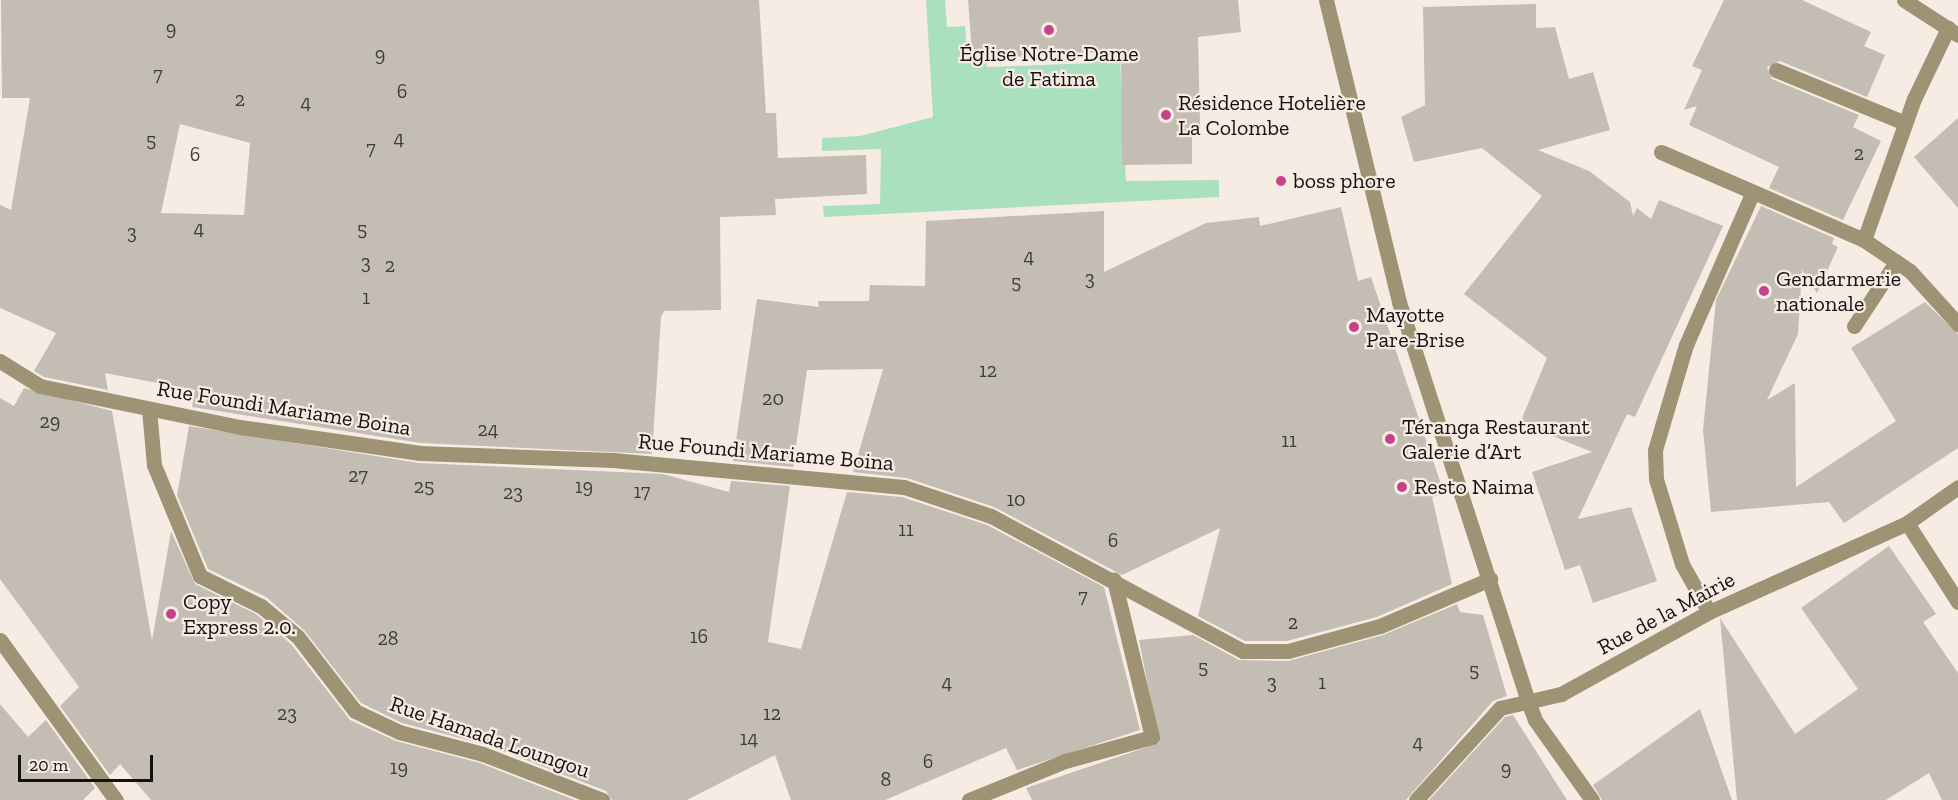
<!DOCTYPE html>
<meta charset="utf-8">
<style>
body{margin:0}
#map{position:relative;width:1958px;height:800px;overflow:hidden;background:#f7ece4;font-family:"Zilla Slab",serif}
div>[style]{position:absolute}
.green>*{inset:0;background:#aae0bd}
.building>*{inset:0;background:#c4bdb3}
.service>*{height:15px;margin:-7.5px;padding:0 7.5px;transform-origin:7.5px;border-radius:7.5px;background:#9e9375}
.minor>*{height:15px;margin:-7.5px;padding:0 7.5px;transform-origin:7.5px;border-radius:7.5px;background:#9e9375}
.tertiary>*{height:15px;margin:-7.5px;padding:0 7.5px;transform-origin:7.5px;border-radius:7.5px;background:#9e9375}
.dots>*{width:16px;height:16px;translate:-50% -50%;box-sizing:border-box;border:3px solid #f7ece4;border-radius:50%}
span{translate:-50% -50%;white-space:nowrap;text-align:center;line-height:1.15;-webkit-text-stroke:4.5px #f7ece4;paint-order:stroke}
.number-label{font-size:20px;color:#413c38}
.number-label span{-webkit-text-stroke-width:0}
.poi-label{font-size:22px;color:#15110f}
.left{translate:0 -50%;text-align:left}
.street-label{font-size:22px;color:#15110f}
.scale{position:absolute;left:18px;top:755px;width:135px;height:27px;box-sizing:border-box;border:3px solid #15110f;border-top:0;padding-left:8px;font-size:18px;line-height:21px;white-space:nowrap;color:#15110f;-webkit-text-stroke:4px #f7ece4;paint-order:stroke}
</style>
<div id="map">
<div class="green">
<i style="clip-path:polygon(926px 0,945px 0,947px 27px,965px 26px,968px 59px,986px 58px,987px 67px,1094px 63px,1093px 41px,1119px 39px,1126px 181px,1219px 180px,1219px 197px,824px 217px,823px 206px,880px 204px,881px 149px,822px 151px,822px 138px,860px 136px,933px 117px)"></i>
</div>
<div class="building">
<i style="clip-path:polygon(evenodd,1px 0,759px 0,766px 113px,776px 113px,778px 158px,866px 155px,867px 194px,775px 199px,776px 215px,720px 217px,721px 310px,664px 311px,661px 317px,652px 454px,421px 443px,192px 407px,195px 390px,105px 373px,108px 390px,44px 377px,34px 371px,56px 333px,0 308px,0 205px,11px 210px,30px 98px,2px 98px,1px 0,180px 124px,250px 143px,244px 215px,161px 213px,180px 124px)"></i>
<i style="clip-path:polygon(968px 0,1238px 0,1241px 32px,1198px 37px,1200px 124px,1192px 124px,1192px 164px,1122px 165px,1121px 51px,992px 58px,991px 52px,972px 52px)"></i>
<i style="clip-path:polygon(1724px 0,1802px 0,1871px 32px,1864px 46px,1885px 55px,1867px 97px,1780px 61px,1767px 67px,1772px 79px,1859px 115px,1853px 127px,1881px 141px,1843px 220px,1769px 188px,1779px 167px,1689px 125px,1697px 106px,1684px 110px,1702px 70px,1692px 66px)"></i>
<i style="clip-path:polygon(1536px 4px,1536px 28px,1555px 27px,1569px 79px,1593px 72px,1610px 130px,1538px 150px,1589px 171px,1630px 202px,1633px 216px,1637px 208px,1651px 219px,1659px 200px,1723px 226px,1635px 417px,1627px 414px,1578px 519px,1631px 507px,1657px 581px,1593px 603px,1580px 565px,1565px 570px,1532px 472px,1592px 452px,1520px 423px,1547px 358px,1464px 294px,1542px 196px,1482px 148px,1414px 162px,1401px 117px,1425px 105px,1423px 7px)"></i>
<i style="clip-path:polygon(1958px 118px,1958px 208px,1914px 157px)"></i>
<i style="clip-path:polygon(1761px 206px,1834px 238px,1832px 244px,1838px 247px,1817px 293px,1802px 270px,1798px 334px,1767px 400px,1795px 383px,1796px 487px,1896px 421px,1851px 348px,1925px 302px,1958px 334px,1958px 448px,1844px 523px,1829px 502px,1711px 512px,1703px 430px,1716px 300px)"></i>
<i style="clip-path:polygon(1341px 207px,1358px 281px,1371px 277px,1444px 493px,1432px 497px,1452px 584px,1377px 617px,1287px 641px,1245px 641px,1198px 616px,1220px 528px,1122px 575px,994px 507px,907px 478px,853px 472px,883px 369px,807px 370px,793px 467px,733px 461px,757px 299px,819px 307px,818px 301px,869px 301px,870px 285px,925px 286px,926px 221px,1104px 211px,1104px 272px,1206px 223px,1259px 217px,1260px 226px)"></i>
<i style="clip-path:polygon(24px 388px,112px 411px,152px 641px,171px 531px,195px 584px,256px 614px,291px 644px,350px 720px,396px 741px,480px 763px,575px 800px,151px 800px,120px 764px,110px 775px,60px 706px,79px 687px,0 579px,0 398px,14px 406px)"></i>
<i style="clip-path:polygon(189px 426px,419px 463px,663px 474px,729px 492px,731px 481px,790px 486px,768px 642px,801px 649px,847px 492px,902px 497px,987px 525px,1104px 587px,1140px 730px,1017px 770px,1006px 748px,885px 800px,791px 800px,775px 755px,687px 800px,612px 800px,606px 791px,487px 745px,402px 723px,361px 703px,304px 630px,266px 597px,208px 569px,177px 495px)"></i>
<i style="clip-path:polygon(1889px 546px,1936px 614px,1923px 622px,1958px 673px,1958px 800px,1942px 800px,1929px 773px,1886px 800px,1737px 800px,1720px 618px,1795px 734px,1858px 689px,1801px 608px)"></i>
<i style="clip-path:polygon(1457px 604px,1460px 612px,1483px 615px,1507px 696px,1493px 701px,1406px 800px,1032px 800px,1026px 788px,1159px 743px,1139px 640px,1193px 635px,1239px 660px,1288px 661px,1383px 635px)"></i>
<i style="clip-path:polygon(0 704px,28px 737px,46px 720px,95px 788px,83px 800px,0 800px)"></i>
<i style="clip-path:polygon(1700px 709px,1732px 800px,1602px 800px,1593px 785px)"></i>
<i style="clip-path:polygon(1513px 715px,1567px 800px,1429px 800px,1505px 717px)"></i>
</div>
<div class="service">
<i style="left:1776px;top:70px;width:139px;rotate:22.3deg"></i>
<i style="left:1661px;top:152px;width:221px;rotate:23.4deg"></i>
<i style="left:1864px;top:240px;width:150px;rotate:-70.5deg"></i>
<i style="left:1914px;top:99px;width:79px;rotate:-64.4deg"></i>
<i style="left:1864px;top:240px;width:55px;rotate:34deg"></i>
<i style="left:1910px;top:271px;width:72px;rotate:47.8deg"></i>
<i style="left:1854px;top:326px;width:77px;rotate:-56.7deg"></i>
<i style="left:1907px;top:523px;width:94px;rotate:57.2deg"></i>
<i style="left:1709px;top:612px;width:55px;rotate:-119.4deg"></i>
<i style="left:1682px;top:564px;width:89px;rotate:-107deg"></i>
<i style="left:1656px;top:479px;width:29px;rotate:-92deg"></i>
<i style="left:1655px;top:450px;width:109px;rotate:-73.6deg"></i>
<i style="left:1686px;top:345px;width:167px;rotate:-66.4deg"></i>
</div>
<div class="minor">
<i style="left:1326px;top:0;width:311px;rotate:76.4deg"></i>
<i style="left:1399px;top:302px;width:417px;rotate:72.1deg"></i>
<i style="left:1527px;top:699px;width:22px;rotate:69deg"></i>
<i style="left:1535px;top:720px;width:98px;rotate:54.5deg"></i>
<i style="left:0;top:361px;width:47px;rotate:32deg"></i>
<i style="left:40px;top:386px;width:204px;rotate:11.6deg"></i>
<i style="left:240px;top:427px;width:182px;rotate:8.2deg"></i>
<i style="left:420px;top:453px;width:193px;rotate:2.1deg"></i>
<i style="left:613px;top:460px;width:292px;rotate:5.3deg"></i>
<i style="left:904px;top:487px;width:92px;rotate:18.4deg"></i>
<i style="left:991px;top:516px;width:286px;rotate:28.2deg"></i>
<i style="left:1243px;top:651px;width:45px"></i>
<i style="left:1288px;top:651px;width:95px;rotate:-15.2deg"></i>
<i style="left:1380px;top:626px;width:120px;rotate:-23.1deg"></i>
<i style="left:149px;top:409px;width:56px;rotate:84.9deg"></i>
<i style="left:154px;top:465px;width:120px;rotate:67.5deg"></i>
<i style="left:200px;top:576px;width:68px;rotate:26.2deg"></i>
<i style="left:261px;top:606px;width:48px;rotate:40deg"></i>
<i style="left:298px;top:637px;width:93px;rotate:52.4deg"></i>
<i style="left:355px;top:711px;width:49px;rotate:25.5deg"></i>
<i style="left:399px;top:732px;width:87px;rotate:14.7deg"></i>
<i style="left:483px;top:754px;width:128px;rotate:21.1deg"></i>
<i style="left:969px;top:800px;width:104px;rotate:-22.1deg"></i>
<i style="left:1065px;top:761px;width:90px;rotate:-15.4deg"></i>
<i style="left:1152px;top:737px;width:162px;rotate:-103.6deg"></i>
<i style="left:1416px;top:800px;width:125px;rotate:-47.6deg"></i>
<i style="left:1500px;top:708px;width:63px;rotate:-12.9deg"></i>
<i style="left:1561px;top:694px;width:169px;rotate:-29deg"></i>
<i style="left:1709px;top:612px;width:217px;rotate:-24.2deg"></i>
<i style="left:1907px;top:523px;width:62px;rotate:-35.2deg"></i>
</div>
<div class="tertiary">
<i style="left:1904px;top:0;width:64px;rotate:32.9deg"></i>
<i style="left:0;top:640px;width:198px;rotate:54.1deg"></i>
</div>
<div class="dots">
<i style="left:1049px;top:30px;background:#c6438b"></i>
<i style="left:1166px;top:115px;background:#c6438b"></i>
<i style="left:1281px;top:181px;background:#c6438b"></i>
<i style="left:1764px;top:291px;background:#c6438b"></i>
<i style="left:1354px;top:327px;background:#c6438b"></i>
<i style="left:1390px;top:439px;background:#c6438b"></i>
<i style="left:1402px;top:487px;background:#c6438b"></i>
<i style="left:171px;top:614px;background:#c6438b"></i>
</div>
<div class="number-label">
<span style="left:171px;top:28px">9</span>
<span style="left:380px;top:54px">9</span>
<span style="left:158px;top:74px">7</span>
<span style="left:402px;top:91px">6</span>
<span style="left:240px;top:99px">2</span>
<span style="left:306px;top:102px">4</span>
<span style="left:399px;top:138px">4</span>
<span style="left:151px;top:140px">5</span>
<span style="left:371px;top:148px">7</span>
<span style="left:1859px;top:153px">2</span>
<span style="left:195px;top:154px">6</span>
<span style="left:199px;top:228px">4</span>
<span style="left:362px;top:229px">5</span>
<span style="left:132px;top:232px">3</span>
<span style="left:1029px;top:256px">4</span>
<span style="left:366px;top:262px">3</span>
<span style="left:390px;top:265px">2</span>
<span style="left:1090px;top:278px">3</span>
<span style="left:1016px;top:282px">5</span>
<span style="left:366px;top:297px">1</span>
<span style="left:988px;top:370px">12</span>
<span style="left:773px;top:398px">20</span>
<span style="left:50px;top:421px">29</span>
<span style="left:488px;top:429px">24</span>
<span style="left:1289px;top:440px">11</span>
<span style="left:358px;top:475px">27</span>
<span style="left:424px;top:486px">25</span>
<span style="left:584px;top:486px">19</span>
<span style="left:642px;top:491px">17</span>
<span style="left:513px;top:492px">23</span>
<span style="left:1016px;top:499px">10</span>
<span style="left:906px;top:529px">11</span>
<span style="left:1113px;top:540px">6</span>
<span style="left:1083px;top:596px">7</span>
<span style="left:1293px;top:622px">2</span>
<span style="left:699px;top:636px">16</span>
<span style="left:388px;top:638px">28</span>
<span style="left:1203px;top:667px">5</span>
<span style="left:1474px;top:670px">5</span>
<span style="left:947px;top:682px">4</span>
<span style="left:1272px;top:682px">3</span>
<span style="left:1322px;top:682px">1</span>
<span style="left:287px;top:713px">23</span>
<span style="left:772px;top:713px">12</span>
<span style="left:749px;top:738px">14</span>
<span style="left:1418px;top:742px">4</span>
<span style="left:928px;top:761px">6</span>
<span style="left:399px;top:767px">19</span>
<span style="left:1506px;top:768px">9</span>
<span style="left:886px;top:779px">8</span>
</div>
<div class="poi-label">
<span style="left:1049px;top:66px">Église Notre-Dame<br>de Fatima</span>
<span class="left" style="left:1178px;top:115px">Résidence Hotelière<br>La Colombe</span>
<span class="left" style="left:1293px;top:181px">boss phore</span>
<span class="left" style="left:1776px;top:291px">Gendarmerie<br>nationale</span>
<span class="left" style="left:1366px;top:327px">Mayotte<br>Pare-Brise</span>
<span class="left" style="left:1402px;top:439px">Téranga Restaurant<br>Galerie d’Art</span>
<span class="left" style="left:1414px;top:487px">Resto Naima</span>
<span class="left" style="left:183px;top:614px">Copy<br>Express 2.0.</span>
</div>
<div class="street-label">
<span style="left:284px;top:408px;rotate:9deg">Rue Foundi Mariame Boina</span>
<span style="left:766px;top:452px;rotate:5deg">Rue Foundi Mariame Boina</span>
<span style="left:1666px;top:613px;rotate:-28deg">Rue de la Mairie</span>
<span style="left:490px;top:737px;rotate:19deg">Rue Hamada Loungou</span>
</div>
<div class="scale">20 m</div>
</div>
